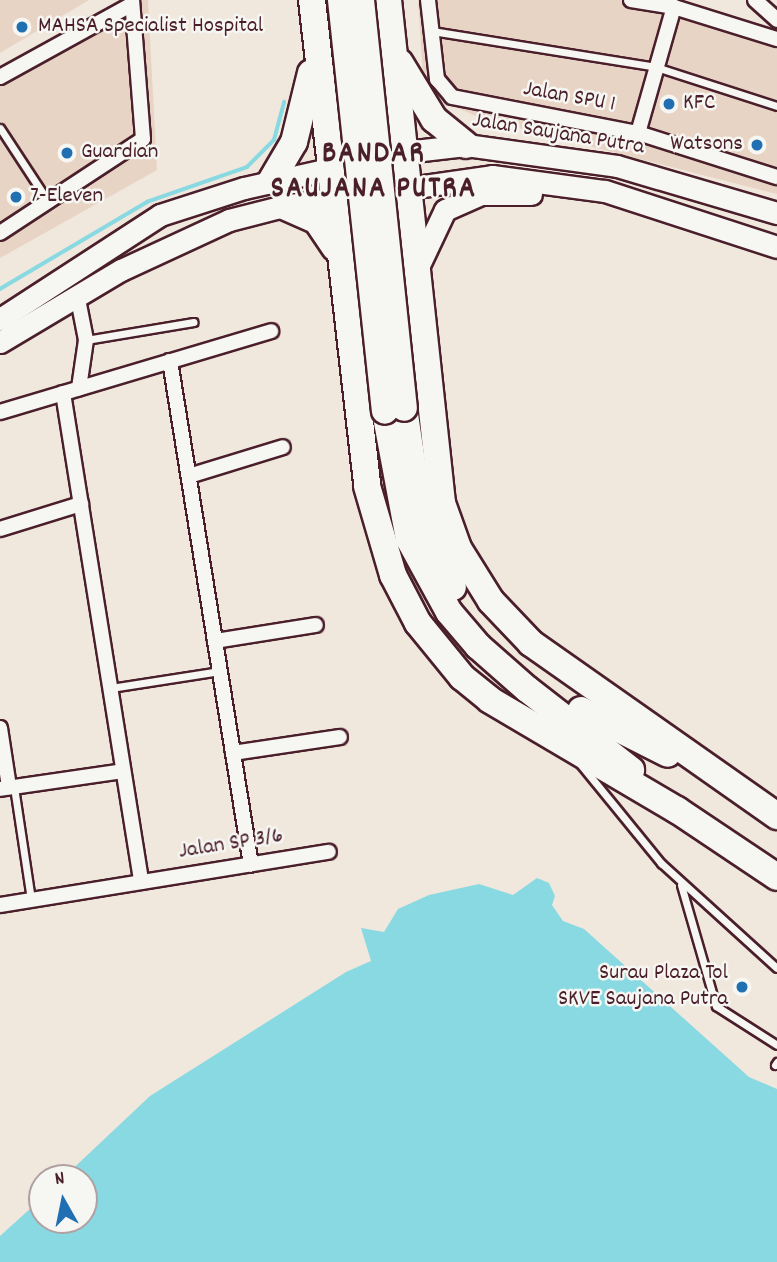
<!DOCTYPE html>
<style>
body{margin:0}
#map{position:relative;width:777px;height:1262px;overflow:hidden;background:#f0e7dd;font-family:Dekko,sans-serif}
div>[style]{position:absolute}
.built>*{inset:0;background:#e8d4c4}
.water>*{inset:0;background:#88d9e2}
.stream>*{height:3.5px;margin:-1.75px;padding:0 1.75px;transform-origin:1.75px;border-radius:1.75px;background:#88d9e2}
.roads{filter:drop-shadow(2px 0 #4a1f2b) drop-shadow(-2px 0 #4a1f2b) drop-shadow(0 2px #4a1f2b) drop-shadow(0 -2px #4a1f2b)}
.lane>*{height:7px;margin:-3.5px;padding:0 3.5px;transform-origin:3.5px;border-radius:3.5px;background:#f6f6f2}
.street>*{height:14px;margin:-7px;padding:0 7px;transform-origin:7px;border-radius:7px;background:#f6f6f2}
.secondary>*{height:21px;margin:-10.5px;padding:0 10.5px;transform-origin:10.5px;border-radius:10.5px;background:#f6f6f2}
.highway>*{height:26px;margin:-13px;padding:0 13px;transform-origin:13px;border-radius:13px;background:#f6f6f2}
.bridges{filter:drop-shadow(2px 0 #4a1f2b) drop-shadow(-2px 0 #4a1f2b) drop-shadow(0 2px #4a1f2b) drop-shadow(0 -2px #4a1f2b)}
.highway-bridge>*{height:26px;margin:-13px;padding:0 13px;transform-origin:13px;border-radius:13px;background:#f6f6f2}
.dots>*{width:19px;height:19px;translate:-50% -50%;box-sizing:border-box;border:4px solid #f6f6f2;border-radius:50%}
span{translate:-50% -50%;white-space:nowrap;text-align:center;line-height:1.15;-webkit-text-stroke:5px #f6f6f2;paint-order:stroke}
.poi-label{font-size:23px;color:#4a1f2b}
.left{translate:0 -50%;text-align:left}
.right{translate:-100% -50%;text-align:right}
.street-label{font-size:23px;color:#4a1f2b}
.district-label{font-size:30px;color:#4a1f2b;font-weight:700;letter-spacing:2px}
.north{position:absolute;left:28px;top:1164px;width:70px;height:70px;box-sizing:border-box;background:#f6f6f2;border:2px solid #b1a0a2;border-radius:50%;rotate:351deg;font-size:19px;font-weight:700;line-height:28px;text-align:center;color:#4a1f2b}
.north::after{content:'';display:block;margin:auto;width:24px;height:32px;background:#1f6fb2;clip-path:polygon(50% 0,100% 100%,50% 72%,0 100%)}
</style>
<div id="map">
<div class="built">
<i style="clip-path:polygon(0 0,89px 0,0 53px)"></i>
<i style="clip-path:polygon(128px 0,148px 0,157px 170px,0 258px,0 68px)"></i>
<i style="clip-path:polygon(418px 0,684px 0,777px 29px,777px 194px,480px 118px,451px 105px,423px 74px)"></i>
</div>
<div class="water">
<i style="clip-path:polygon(537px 878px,549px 883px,555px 896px,552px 905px,563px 921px,584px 929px,749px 1077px,777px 1089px,777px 1262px,0 1262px,0 1236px,42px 1198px,42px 1220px,84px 1220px,84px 1178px,63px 1178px,150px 1096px,346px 972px,371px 961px,361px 928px,384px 932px,398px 909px,429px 895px,479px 884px,513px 895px)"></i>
</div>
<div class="stream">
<i style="left:0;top:289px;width:171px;rotate:-30.6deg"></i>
<i style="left:147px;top:202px;width:106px;rotate:-19.3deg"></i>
<i style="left:247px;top:167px;width:38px;rotate:-45deg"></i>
<i style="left:274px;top:140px;width:39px;rotate:-75deg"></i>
</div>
<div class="roads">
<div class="lane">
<i style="left:432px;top:31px;width:227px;rotate:9.1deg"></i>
<i style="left:656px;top:67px;width:127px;rotate:17.9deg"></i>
<i style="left:0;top:128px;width:90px;rotate:56.8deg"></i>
<i style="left:86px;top:340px;width:109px;rotate:-9.5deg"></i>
<i style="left:111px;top:688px;width:110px;rotate:-8.9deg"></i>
<i style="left:581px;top:765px;width:127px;rotate:50.8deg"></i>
<i style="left:661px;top:863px;width:156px;rotate:42.2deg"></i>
<i style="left:14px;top:787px;width:114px;rotate:81.4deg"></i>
<i style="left:681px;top:885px;width:126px;rotate:73.9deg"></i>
<i style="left:716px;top:1006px;width:72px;rotate:32.6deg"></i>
<i style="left:775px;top:1065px;width:4px;rotate:-56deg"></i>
</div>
<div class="street">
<i style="left:428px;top:0;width:80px;rotate:83.5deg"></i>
<i style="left:437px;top:79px;width:23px;rotate:50deg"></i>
<i style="left:452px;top:97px;width:189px;rotate:11deg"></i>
<i style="left:638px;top:133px;width:146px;rotate:17.6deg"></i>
<i style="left:631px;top:0;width:44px;rotate:9.2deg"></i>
<i style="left:674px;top:7px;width:108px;rotate:17.3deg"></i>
<i style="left:755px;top:0;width:30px;rotate:42deg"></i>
<i style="left:0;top:77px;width:151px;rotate:-28.9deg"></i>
<i style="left:638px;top:133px;width:131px;rotate:-74.1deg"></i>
<i style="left:0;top:233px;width:171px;rotate:-33.3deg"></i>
<i style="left:143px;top:139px;width:139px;rotate:-94.5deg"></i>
<i style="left:77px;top:294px;width:47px;rotate:78.9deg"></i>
<i style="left:86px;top:340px;width:49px;rotate:98.3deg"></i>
<i style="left:170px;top:361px;width:510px;rotate:80.87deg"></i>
<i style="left:63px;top:393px;width:495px;rotate:80.9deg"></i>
<i style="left:0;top:412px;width:283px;rotate:-16.6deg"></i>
<i style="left:189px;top:476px;width:98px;rotate:-17.1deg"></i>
<i style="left:0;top:529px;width:85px;rotate:-17.2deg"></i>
<i style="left:215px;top:641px;width:102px;rotate:-9deg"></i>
<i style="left:0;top:728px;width:60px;rotate:81.3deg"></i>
<i style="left:233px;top:753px;width:108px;rotate:-8.5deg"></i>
<i style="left:0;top:789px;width:124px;rotate:-8.3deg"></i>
<i style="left:0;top:905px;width:333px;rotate:-9.2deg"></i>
</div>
<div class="secondary">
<i style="left:418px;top:267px;width:63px;rotate:-64.7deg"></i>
<i style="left:445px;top:210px;width:39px;rotate:-24deg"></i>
<i style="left:481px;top:194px;width:50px"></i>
<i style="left:0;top:319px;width:191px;rotate:-33deg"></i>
<i style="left:160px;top:215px;width:88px;rotate:-17.8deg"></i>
<i style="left:244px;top:188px;width:165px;rotate:-12.6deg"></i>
<i style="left:405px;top:152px;width:61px;rotate:-6.5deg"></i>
<i style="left:466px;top:145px;width:152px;rotate:7.9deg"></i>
<i style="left:617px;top:166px;width:167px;rotate:16.4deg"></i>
<i style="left:0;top:342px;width:141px;rotate:-30.8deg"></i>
<i style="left:121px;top:270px;width:119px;rotate:-24.8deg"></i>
<i style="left:229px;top:220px;width:57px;rotate:-14.3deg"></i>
<i style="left:284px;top:206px;width:210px;rotate:-8.2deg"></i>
<i style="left:492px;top:176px;width:114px;rotate:7.6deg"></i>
<i style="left:605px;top:191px;width:181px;rotate:18deg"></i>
</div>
<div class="highway">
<i style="left:312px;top:0;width:489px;rotate:83.5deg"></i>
<i style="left:367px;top:486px;width:93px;rotate:73.7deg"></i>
<i style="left:393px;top:575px;width:54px;rotate:62.5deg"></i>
<i style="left:418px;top:623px;width:70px;rotate:50.8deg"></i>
<i style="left:462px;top:677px;width:36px;rotate:39deg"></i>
<i style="left:490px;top:700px;width:217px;rotate:30.5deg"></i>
<i style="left:677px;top:810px;width:120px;rotate:33.8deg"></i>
<i style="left:388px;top:0;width:506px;rotate:83.87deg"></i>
<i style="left:442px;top:503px;width:48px;rotate:70.4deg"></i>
<i style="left:458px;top:548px;width:62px;rotate:58.1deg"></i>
<i style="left:491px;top:601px;width:58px;rotate:46.4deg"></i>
<i style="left:531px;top:643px;width:301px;rotate:35.1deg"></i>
<i style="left:400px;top:63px;width:66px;rotate:58.7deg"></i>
<i style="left:434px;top:119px;width:41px;rotate:39.1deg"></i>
<i style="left:271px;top:181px;width:45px;rotate:-59.5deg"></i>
<i style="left:294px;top:142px;width:71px;rotate:-76.2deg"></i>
<i style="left:284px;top:206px;width:36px;rotate:24deg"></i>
<i style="left:317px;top:221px;width:32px;rotate:56deg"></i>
<i style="left:404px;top:408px;width:81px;rotate:81.5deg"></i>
<i style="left:416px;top:488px;width:85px;rotate:72.2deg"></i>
<i style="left:442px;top:569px;width:21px;rotate:59deg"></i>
<i style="left:385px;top:411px;width:130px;rotate:79.4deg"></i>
<i style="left:409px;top:539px;width:83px;rotate:61.3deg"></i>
<i style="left:449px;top:612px;width:45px;rotate:49.5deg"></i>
<i style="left:478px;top:646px;width:65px;rotate:41.3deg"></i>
<i style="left:527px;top:689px;width:132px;rotate:37.9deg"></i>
<i style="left:581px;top:710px;width:97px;rotate:26.8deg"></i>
</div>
</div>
<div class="bridges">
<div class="highway-bridge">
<i style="left:341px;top:0;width:413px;rotate:83.9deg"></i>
<i style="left:361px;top:0;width:410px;rotate:84deg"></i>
</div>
</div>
<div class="dots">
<i style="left:22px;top:27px;background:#1f6fb2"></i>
<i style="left:669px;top:104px;background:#1f6fb2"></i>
<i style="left:757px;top:145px;background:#1f6fb2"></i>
<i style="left:67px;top:153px;background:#1f6fb2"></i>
<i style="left:16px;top:197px;background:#1f6fb2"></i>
<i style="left:742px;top:987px;background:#1f6fb2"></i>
</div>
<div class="poi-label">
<span class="left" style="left:38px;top:27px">MAHSA Specialist Hospital</span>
<span class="left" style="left:683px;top:104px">KFC</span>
<span class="right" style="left:743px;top:145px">Watsons</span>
<span class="left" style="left:81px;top:153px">Guardian</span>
<span class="left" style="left:30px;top:197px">7-Eleven</span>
<span class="right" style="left:728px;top:987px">Surau Plaza Tol<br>SKVE Saujana Putra</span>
</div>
<div class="street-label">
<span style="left:569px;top:98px;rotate:10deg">Jalan SPU 1</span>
<span style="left:558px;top:135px;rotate:9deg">Jalan Saujana Putra</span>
<span style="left:231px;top:845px;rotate:-9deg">Jalan SP 3/6</span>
</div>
<div class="district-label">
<span style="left:374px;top:173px">BANDAR<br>SAUJANA PUTRA</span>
</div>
<div class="north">N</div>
</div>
